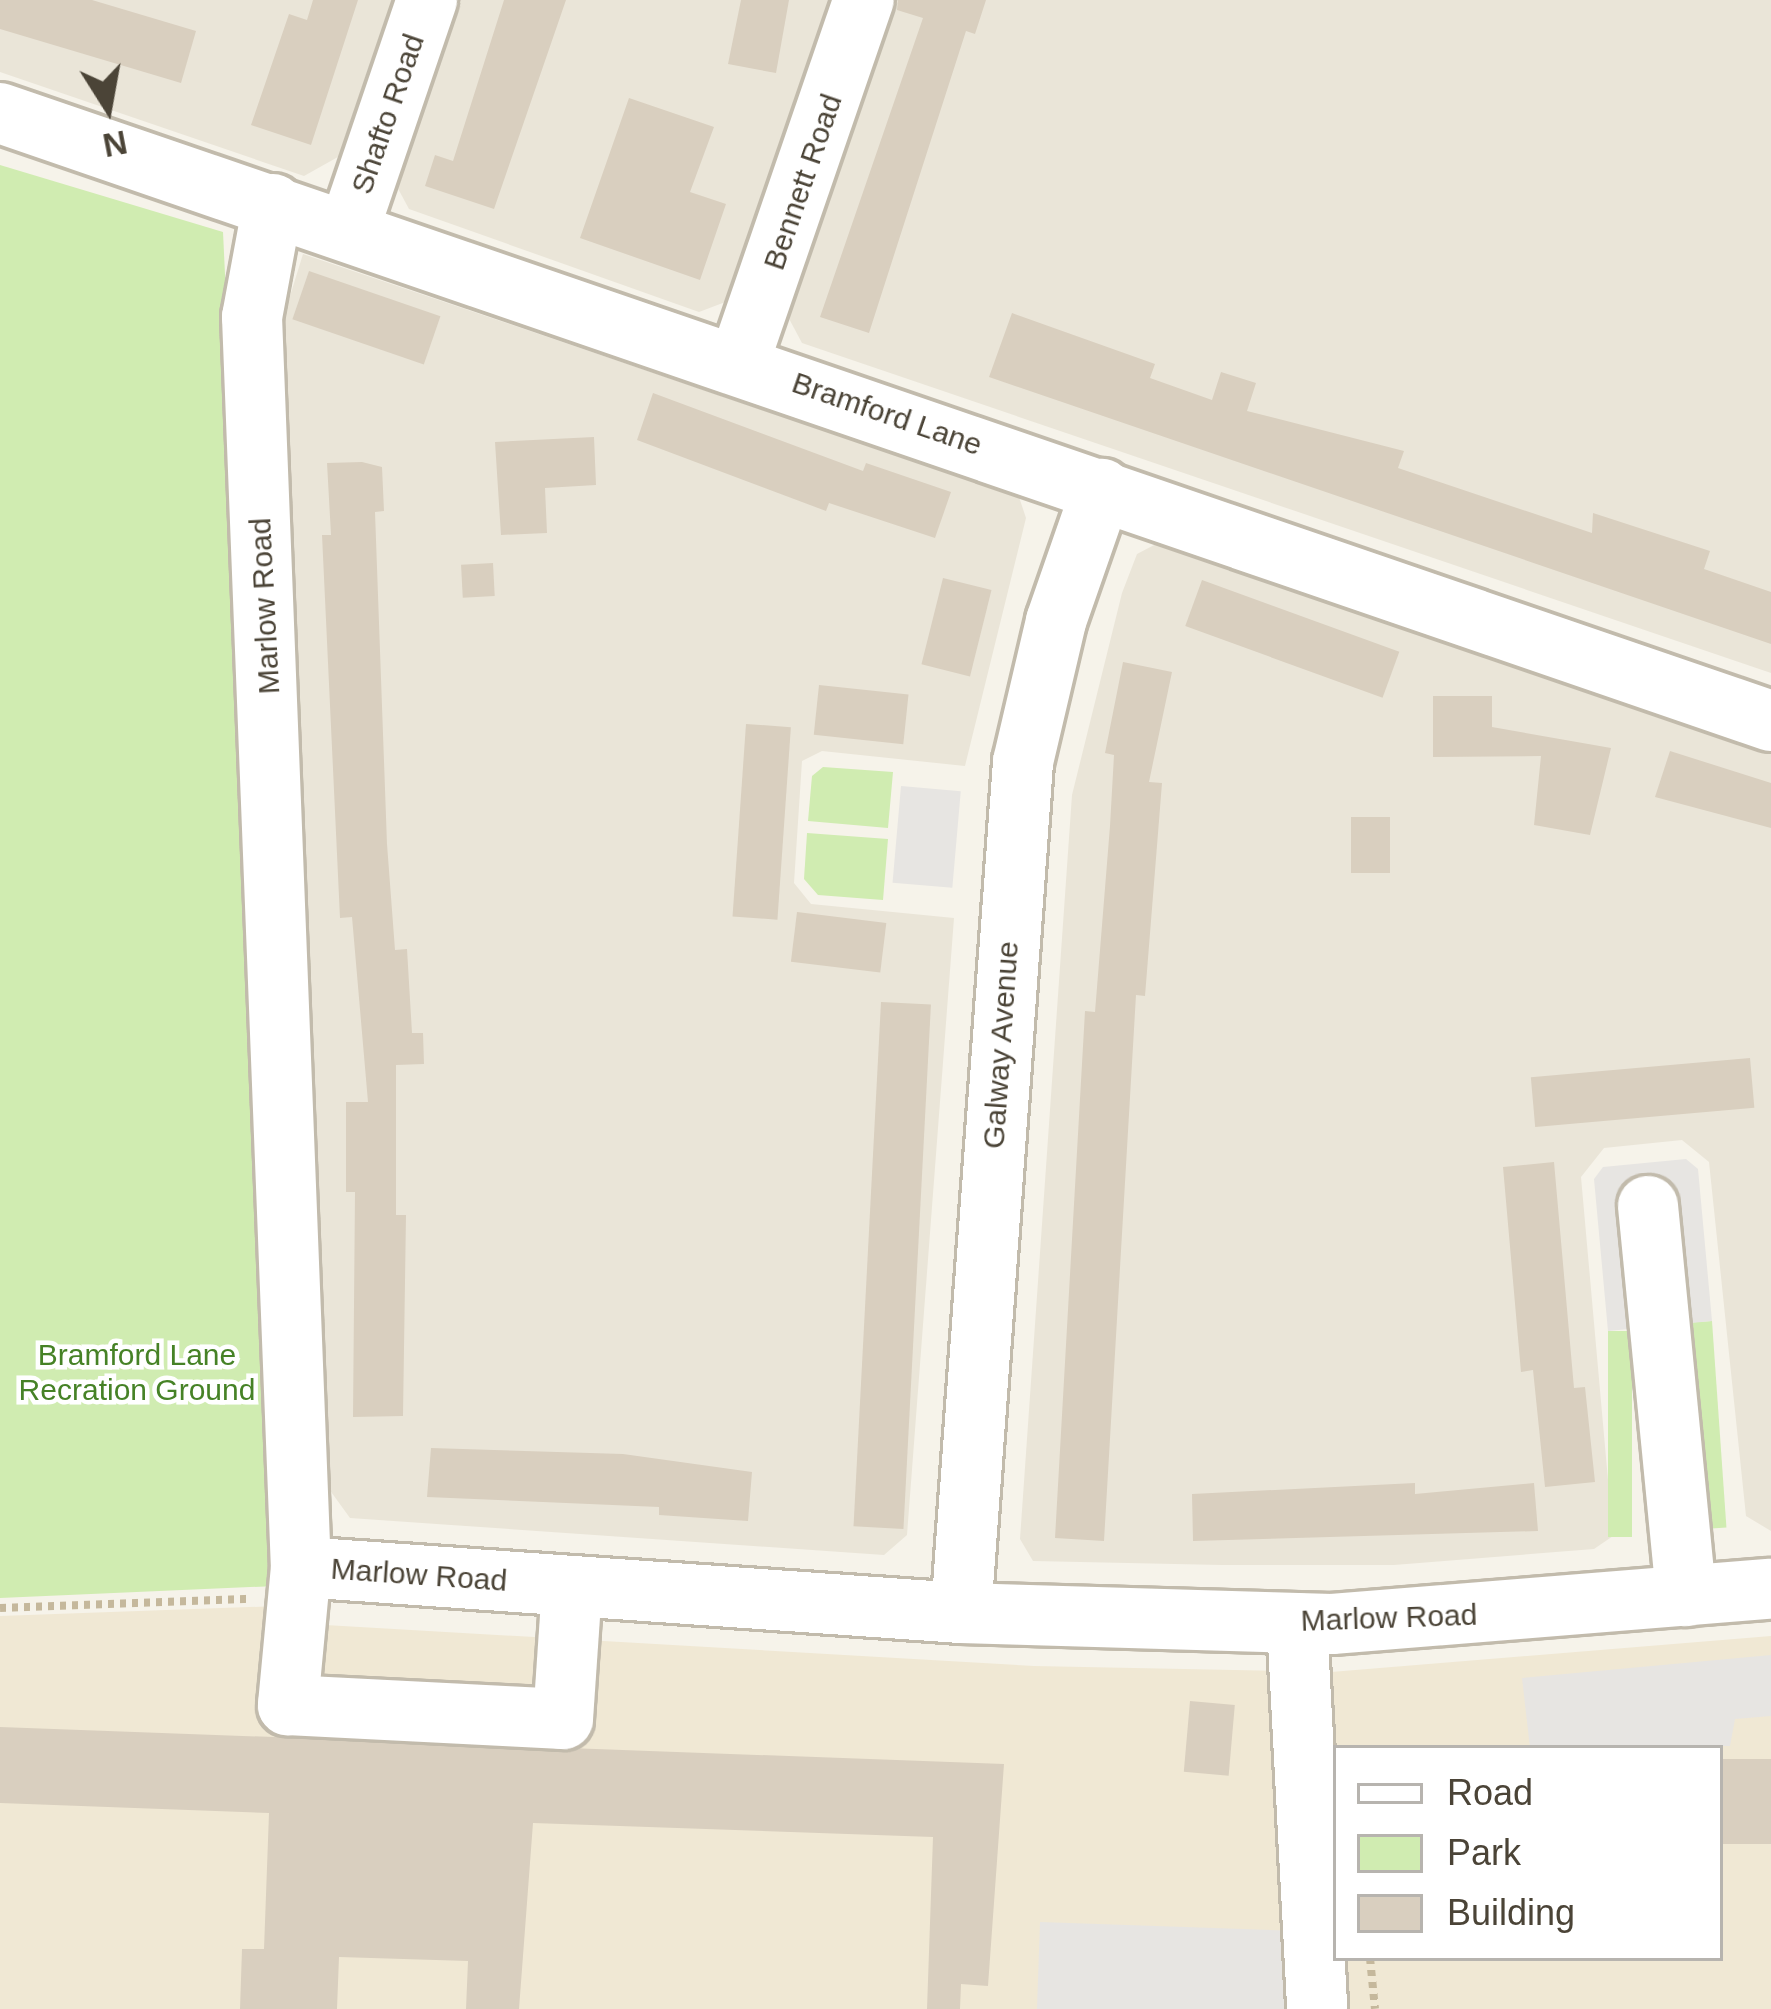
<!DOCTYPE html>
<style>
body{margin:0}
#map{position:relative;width:1771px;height:2009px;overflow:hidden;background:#f6f3ea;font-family:Arial,sans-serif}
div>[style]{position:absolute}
.residential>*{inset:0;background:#eae5d8}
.education>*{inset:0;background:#f0e8d4}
.green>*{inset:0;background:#d0ecb1;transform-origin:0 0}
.parking>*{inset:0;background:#e7e5e2;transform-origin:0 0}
.building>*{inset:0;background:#d9cfbf;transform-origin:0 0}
.path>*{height:8px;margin-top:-4px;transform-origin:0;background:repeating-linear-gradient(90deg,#c5b89c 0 6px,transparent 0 12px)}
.roads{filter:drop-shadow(3px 0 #c2bbac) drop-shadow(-3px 0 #c2bbac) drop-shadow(0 3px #c2bbac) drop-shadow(0 -3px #c2bbac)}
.minor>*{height:60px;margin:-30px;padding:0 30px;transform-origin:30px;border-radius:30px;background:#fff}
span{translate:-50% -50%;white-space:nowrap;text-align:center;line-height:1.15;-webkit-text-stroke:9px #fff;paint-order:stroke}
.street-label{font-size:30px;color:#4b4437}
.park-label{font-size:30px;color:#468226}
.legend{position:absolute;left:1333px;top:1745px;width:390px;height:216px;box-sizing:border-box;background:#fff;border:3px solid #b7b4af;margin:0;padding:15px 21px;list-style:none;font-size:36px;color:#4b4437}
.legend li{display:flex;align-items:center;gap:24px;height:60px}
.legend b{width:60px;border:3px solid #b7b4af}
.north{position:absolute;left:48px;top:48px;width:120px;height:120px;-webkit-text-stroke:9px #fff;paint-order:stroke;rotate:169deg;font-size:33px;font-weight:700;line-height:48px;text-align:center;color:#4b4437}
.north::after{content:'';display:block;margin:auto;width:42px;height:54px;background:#4b4437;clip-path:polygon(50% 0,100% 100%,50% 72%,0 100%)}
</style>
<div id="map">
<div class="residential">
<i style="clip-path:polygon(0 0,398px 0,345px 153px,304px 176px,0 72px)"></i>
<i style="clip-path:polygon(456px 0,835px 0,728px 301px,699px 312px,409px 209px,395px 183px)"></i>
<i style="clip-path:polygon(892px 0,1771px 0,1771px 673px,802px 343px,786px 313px)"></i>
<i style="clip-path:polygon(303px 254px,1019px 497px,1026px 518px,965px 766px,822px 751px,802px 761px,794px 883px,811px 904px,954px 918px,907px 1535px,884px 1555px,350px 1518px,329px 1489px,282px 322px)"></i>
<i style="clip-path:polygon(1158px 543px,1771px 753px,1771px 1531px,1746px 1516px,1709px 1162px,1682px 1140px,1604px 1148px,1581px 1177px,1613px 1536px,1594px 1549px,1394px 1565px,1222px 1565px,1033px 1561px,1020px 1539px,1072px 795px,1122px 593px,1137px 554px)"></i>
</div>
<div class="education">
<i style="clip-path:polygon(evenodd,279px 1606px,291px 1623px,1034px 1666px,1331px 1672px,1771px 1636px,1771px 2009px,0 2009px,0 1616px,279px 1606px,1336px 1748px,1720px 1748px,1720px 1958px,1336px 1958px,1336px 1748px)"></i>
</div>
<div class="green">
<i style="clip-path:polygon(0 165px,223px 232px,268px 1183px,276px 1586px,0 1598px)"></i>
<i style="clip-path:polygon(823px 767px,893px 772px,888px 828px,808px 821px,812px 776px)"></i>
<i style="clip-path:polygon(807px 833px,888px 839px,883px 900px,818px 895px,804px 879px)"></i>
<i style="left:1712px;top:1321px;width:207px;height:26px;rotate:86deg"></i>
<i style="left:1608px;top:1331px;width:24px;height:206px"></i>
</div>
<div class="parking">
<i style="left:901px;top:786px;width:60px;height:97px;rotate:5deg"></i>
<i style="clip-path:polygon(1686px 1159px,1698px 1169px,1712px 1321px,1608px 1331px,1594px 1179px,1603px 1167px)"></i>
<i style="clip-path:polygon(1771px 1655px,1771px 1716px,1735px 1719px,1730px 1746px,1530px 1748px,1522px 1678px)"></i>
<i style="left:1040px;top:1922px;width:285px;height:87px;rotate:2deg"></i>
</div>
<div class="building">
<i style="clip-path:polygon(0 0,92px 0,196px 31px,181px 83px,0 29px)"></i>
<i style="clip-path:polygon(313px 0,358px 0,311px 145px,251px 125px,289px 14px,307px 20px)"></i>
<i style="clip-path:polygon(504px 0,566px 0,494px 209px,425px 186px,435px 155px,453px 161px)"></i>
<i style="clip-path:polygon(741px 0,789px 0,776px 73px,728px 64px)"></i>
<i style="clip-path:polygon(898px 0,986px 0,975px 34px,966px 31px,869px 333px,820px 317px,923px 18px,897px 10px)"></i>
<i style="clip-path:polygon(629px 98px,714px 127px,690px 192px,726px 204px,700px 280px,580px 238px)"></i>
<i style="left:309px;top:271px;width:139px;height:51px;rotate:19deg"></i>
<i style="clip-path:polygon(1012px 313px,1155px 364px,1150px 378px,1212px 400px,1221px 372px,1256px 383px,1247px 411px,1404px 451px,1398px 468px,1511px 506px,1592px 533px,1593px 513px,1710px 551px,1704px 569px,1771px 592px,1771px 644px,989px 377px)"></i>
<i style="clip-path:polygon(653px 393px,863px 471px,866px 463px,951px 492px,935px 538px,829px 503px,826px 511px,637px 440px)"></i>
<i style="clip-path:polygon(594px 437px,596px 485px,545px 488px,547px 533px,501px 535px,495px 442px)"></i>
<i style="clip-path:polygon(362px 462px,382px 467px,384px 511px,375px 512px,387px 844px,395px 950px,407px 949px,412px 1033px,423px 1033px,424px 1064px,396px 1065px,396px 1215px,406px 1215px,403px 1416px,353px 1417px,355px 1192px,346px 1192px,346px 1102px,368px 1102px,352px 917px,340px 918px,322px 535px,331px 535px,327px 463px)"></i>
<i style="left:493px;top:563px;width:33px;height:32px;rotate:87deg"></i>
<i style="left:943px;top:578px;width:50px;height:89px;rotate:14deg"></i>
<i style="left:1202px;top:580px;width:210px;height:49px;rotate:20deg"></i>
<i style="clip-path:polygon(1123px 662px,1172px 672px,1149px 782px,1162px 783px,1145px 996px,1136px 995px,1104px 1541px,1055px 1538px,1085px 1011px,1095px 1012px,1110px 826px,1114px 755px,1105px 753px)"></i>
<i style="left:819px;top:685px;width:90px;height:50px;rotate:6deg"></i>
<i style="clip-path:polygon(1433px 696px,1492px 696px,1492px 727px,1611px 748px,1590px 835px,1534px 825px,1541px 756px,1433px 757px)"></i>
<i style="left:746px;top:724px;width:45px;height:193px;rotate:4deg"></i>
<i style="clip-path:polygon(1670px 751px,1771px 783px,1771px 828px,1655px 797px)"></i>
<i style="left:1351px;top:817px;width:39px;height:56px"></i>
<i style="left:797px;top:912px;width:90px;height:50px;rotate:7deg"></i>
<i style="left:881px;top:1002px;width:50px;height:525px;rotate:3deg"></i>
<i style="left:1750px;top:1058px;width:50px;height:220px;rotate:85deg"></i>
<i style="clip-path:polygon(1554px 1162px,1574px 1388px,1585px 1387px,1595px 1482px,1545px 1487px,1533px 1370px,1521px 1372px,1503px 1167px)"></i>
<i style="clip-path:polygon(431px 1448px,623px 1454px,752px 1472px,748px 1521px,659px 1515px,659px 1507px,427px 1497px)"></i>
<i style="clip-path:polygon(1415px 1483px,1415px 1494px,1534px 1483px,1538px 1531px,1193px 1541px,1192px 1494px)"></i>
<i style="left:1190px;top:1701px;width:45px;height:71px;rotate:5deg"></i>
<i style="clip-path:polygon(0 1727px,1004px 1764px,988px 1986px,961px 1984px,960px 2009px,927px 2009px,933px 1837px,533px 1823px,519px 2009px,466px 2009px,468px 1961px,339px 1957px,337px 2009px,240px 2009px,242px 1949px,264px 1949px,269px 1813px,0 1803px)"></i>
<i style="left:1771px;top:1759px;width:85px;height:51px;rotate:90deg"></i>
</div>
<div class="path">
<i style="left:0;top:1608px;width:251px;rotate:-2.1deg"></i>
<i style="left:1370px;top:1958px;width:51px;rotate:84.4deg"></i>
</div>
<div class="roads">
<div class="minor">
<i style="left:0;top:113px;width:1872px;rotate:18.95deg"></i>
<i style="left:273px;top:204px;width:115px;rotate:100.5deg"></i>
<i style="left:252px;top:317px;width:1251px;rotate:87.76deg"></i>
<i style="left:301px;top:1567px;width:139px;rotate:95.4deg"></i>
<i style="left:288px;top:1705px;width:275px;rotate:2.9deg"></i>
<i style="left:563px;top:1719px;width:133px;rotate:-86.1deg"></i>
<i style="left:349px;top:229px;width:242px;rotate:-71.2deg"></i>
<i style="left:739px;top:362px;width:383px;rotate:-71deg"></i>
<i style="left:1648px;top:1206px;width:392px;rotate:84.4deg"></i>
<i style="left:301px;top:1567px;width:662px;rotate:3.99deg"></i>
<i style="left:961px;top:1613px;width:371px;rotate:1.7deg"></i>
<i style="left:1332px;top:1624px;width:440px;rotate:-4.6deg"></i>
<i style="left:961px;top:1613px;width:853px;rotate:-85.83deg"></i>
<i style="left:1023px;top:762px;width:145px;rotate:-76.8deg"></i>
<i style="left:1056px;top:621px;width:140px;rotate:-70.8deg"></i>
<i style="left:1297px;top:1623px;width:387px;rotate:87deg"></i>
</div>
</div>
<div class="street-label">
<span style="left:388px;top:114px;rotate:-71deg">Shafto Road</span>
<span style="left:803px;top:182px;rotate:-71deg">Bennett Road</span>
<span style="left:887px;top:414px;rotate:19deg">Bramford Lane</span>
<span style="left:265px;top:606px;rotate:-93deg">Marlow Road</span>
<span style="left:1001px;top:1045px;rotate:-86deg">Galway Avenue</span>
<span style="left:419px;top:1575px;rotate:4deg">Marlow Road</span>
<span style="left:1389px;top:1618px;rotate:-2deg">Marlow Road</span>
</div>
<div class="park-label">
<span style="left:137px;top:1372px">Bramford Lane<br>Recration Ground</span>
</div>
<ul class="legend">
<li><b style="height:15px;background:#fff"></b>Road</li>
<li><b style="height:33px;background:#d0ecb1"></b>Park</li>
<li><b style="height:33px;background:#d9cfbf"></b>Building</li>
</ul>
<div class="north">N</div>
</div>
